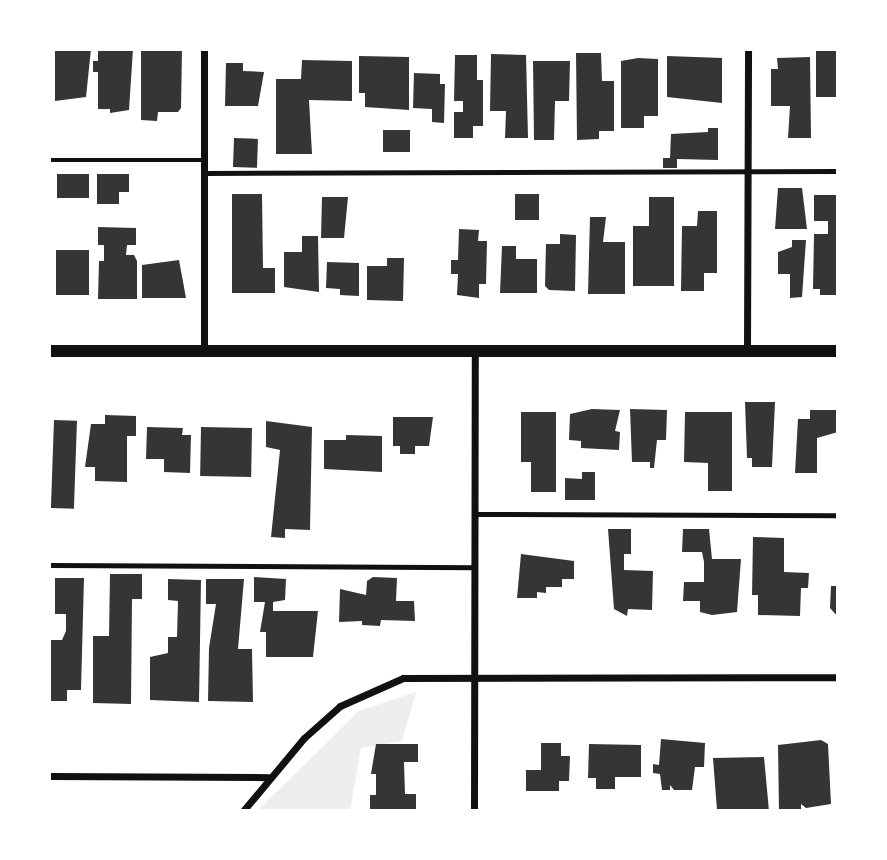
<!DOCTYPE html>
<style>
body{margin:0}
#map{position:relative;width:887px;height:860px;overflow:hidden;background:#fff;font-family:"PT Sans Narrow",sans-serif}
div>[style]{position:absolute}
.green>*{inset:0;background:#eee}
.building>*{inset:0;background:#353535;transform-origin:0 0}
.service>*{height:4.5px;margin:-2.25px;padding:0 2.25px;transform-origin:2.25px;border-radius:2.25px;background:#111}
.minor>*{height:7px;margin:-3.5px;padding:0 3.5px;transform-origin:3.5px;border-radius:3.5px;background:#111}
.secondary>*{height:12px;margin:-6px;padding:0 6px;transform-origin:6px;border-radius:6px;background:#111}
span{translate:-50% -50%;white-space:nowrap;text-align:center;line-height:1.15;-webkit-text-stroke:6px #fff;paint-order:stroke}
.frame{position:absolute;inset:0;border:51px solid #fff;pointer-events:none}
</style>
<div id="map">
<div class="green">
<i style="clip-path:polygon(416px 692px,402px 741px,361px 748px,350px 811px,257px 811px,359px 711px)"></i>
</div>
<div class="building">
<i style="clip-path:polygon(55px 49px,91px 49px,86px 97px,55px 101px)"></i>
<i style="clip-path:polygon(98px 49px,133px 49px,129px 110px,110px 113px,110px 109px,98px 109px,98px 72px,93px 72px,93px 61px,98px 61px)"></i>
<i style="clip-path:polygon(141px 49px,182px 49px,181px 108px,178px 112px,158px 112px,157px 121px,141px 120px)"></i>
<i style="left:816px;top:51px;width:22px;height:46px"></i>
<i style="clip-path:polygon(576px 53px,601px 53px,602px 81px,614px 81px,614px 131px,599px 131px,599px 139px,577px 140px)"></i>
<i style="clip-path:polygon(491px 54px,526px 55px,528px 138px,505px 138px,506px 111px,490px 111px)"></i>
<i style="clip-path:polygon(455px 55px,477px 55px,477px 80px,483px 80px,483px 126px,473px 126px,473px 138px,454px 138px,454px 112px,463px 112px,463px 101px,454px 101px)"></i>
<i style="clip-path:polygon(359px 56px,409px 57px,409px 110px,365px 107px,365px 93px,359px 93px)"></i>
<i style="clip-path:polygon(667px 56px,722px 58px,722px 103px,667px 97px)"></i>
<i style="clip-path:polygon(810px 57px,811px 138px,788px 138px,790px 106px,771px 106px,771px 69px,778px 69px,777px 58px)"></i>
<i style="clip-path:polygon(638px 58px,658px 59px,658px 116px,644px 116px,644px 128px,621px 128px,621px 61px)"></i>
<i style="clip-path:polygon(302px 60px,352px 61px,352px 101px,309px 100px,312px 154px,276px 154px,276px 79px,301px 79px)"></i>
<i style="clip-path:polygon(533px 61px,570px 61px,569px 101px,555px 101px,554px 140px,534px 140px)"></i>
<i style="clip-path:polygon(226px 63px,243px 63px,243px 71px,264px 72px,258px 106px,225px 106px)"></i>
<i style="clip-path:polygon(414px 73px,440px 74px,440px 84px,445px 84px,444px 123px,432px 122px,432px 109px,413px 108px)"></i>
<i style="clip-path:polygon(708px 128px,718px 128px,718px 160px,677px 159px,677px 168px,663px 168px,663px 158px,670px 158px,671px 134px,708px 132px)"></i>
<i style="left:383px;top:130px;width:27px;height:22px"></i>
<i style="left:234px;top:138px;width:24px;height:29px;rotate:2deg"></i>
<i style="left:57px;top:174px;width:32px;height:24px"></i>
<i style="clip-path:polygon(97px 174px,129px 174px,129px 192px,119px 192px,119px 204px,97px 204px)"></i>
<i style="clip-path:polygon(778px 188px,802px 188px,807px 229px,775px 229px)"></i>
<i style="clip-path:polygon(232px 194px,262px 194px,263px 268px,275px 268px,275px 293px,232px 293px)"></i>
<i style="left:515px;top:194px;width:24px;height:26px"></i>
<i style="clip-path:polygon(814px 195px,838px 195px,838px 295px,820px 295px,820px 289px,813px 289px,814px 234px,828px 234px,828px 221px,814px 221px)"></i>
<i style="clip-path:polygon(322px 197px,348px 197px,344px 238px,321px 238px)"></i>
<i style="clip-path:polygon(649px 197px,674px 197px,674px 286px,633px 286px,633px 226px,649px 226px)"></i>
<i style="clip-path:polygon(698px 211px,717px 211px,717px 273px,704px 273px,704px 291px,681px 291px,682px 226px,697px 226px)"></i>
<i style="clip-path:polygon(590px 217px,606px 217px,603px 242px,625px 242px,625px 294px,588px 294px)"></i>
<i style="clip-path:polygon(98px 227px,136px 228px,136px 245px,127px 245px,126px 255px,134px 255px,137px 261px,137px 299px,98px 299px,99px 261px,104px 261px,104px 245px,98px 245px)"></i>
<i style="clip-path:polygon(459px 229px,479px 230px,478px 241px,487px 241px,486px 284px,479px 284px,479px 298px,457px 295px,458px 274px,451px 274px,451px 260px,458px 260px)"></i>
<i style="clip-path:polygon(560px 234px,576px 235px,575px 291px,549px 290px,545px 286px,546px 244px,560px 244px)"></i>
<i style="clip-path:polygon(302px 236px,318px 236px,319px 292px,284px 287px,284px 252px,302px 252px)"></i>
<i style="clip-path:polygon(792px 240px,806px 240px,802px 297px,790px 298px,790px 274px,778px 274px,778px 252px,792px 247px)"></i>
<i style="clip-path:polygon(502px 246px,516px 246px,516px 259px,537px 259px,537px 293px,500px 293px)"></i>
<i style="left:56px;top:250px;width:33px;height:45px"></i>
<i style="clip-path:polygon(387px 258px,404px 258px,403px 301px,367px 300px,367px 266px,387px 266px)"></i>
<i style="clip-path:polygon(179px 260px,186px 298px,142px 298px,142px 265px)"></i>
<i style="clip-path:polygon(327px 262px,359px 263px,359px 296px,340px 295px,340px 289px,326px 288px)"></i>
<i style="clip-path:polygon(745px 402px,775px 402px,772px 467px,752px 467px,752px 458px,747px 458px)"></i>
<i style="clip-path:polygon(592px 409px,620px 410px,615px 431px,620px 432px,619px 450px,581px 448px,581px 441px,569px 440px,570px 414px)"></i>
<i style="clip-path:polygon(630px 409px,667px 410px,666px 440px,657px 440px,654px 468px,650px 468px,650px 462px,632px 462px)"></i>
<i style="clip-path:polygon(810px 410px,838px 410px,838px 432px,817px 438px,817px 473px,795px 473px,798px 419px,810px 419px)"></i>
<i style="clip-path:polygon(521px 412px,556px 412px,556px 492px,531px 492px,531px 462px,521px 462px)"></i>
<i style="clip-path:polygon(685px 412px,732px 412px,732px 491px,708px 491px,708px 463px,684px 462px)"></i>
<i style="clip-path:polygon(105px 415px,136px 416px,136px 436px,127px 436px,127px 482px,95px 481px,95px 467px,85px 467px,91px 424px,105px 424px)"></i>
<i style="clip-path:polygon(393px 417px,433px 417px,429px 446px,415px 446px,415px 454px,400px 454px,400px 446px,393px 446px)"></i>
<i style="left:54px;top:420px;width:23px;height:88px;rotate:2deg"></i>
<i style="clip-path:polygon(266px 421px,312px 427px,310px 530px,285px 529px,285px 538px,271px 537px,280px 450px,266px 447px)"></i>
<i style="clip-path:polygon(147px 427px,183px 428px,182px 435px,191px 435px,190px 473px,164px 472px,164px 459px,146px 459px)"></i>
<i style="left:201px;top:427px;width:51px;height:49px;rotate:1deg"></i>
<i style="clip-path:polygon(346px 435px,382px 436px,382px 472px,324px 469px,324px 440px,346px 440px)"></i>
<i style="clip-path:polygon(582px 472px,595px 472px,595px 500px,565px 500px,565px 478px,582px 479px)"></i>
<i style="clip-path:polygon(608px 529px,631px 529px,631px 554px,624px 554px,624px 570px,653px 571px,652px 610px,628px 609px,627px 616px,614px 609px)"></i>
<i style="clip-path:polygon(683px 529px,709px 529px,712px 559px,741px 559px,737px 612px,712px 615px,700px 612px,700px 601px,683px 601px,684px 582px,704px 582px,704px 562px,702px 552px,682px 552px)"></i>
<i style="clip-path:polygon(753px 537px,784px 538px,784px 572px,809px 573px,808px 588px,801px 588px,800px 616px,758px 615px,758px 595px,752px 595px)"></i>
<i style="clip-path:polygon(521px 554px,574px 561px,574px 579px,562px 579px,562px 587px,546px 587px,546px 593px,537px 592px,537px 598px,517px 598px)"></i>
<i style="clip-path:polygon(110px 574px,142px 574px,142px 599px,132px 599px,131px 704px,93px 703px,93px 636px,109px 636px)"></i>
<i style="clip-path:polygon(254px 577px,286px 579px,285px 600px,273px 602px,273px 611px,318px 611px,313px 657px,266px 657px,266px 632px,260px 632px,265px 602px,254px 602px)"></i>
<i style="clip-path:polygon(373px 577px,397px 578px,396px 601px,414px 601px,415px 621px,381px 620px,380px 626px,362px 625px,362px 621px,339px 622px,340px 589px,366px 595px,367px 581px)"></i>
<i style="clip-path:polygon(55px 578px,84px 578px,81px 690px,67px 690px,67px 701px,50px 701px,49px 640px,62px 640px,66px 631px,66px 614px,55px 614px)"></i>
<i style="clip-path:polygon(168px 579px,201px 580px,199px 702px,150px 700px,150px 657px,168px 653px,168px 637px,177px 637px,178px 601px,168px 600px)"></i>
<i style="clip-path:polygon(206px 579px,244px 579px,238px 649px,252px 649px,253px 702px,208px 701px,209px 648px,216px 604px,206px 604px)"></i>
<i style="clip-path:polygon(831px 586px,838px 586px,838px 617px,830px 608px)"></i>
<i style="clip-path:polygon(661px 739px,705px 743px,704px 767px,695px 767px,692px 790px,674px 790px,670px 785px,670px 790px,662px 790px,660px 774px,653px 773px,653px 764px,659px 765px)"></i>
<i style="clip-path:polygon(821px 740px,828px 744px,831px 804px,806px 808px,801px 804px,801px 811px,779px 811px,778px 745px)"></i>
<i style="clip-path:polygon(541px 743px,561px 743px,561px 756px,570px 756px,569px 781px,559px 781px,559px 791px,526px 791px,526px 770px,541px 770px)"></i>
<i style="clip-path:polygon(376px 744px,418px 744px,418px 762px,404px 762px,405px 794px,416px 794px,416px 811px,370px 811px,370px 795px,376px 795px,376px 774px,371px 774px)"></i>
<i style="clip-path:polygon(589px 744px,641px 745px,641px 777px,615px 777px,615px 789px,596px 789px,596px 778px,588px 778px)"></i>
<i style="clip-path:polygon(764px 757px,769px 811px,717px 810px,713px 758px)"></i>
</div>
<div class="service">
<i style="left:49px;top:160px;width:155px"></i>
<i style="left:204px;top:173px;width:634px;rotate:-0.18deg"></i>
<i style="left:475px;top:514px;width:363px;rotate:0.2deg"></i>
<i style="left:49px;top:565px;width:426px;rotate:0.3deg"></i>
</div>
<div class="minor">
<i style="left:204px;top:49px;width:302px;rotate:90deg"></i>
<i style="left:747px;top:350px;width:301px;rotate:-89.8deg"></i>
<i style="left:49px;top:776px;width:221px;rotate:0.3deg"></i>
<i style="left:243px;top:811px;width:95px;rotate:-50.1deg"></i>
<i style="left:304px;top:738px;width:48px;rotate:-41.6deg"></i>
<i style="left:340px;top:706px;width:69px;rotate:-24deg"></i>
<i style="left:403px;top:678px;width:435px;rotate:-0.1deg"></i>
<i style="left:474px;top:811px;width:460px;rotate:-89.9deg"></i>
</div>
<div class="secondary">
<i style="left:49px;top:351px;width:789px"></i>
</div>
<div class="frame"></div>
</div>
